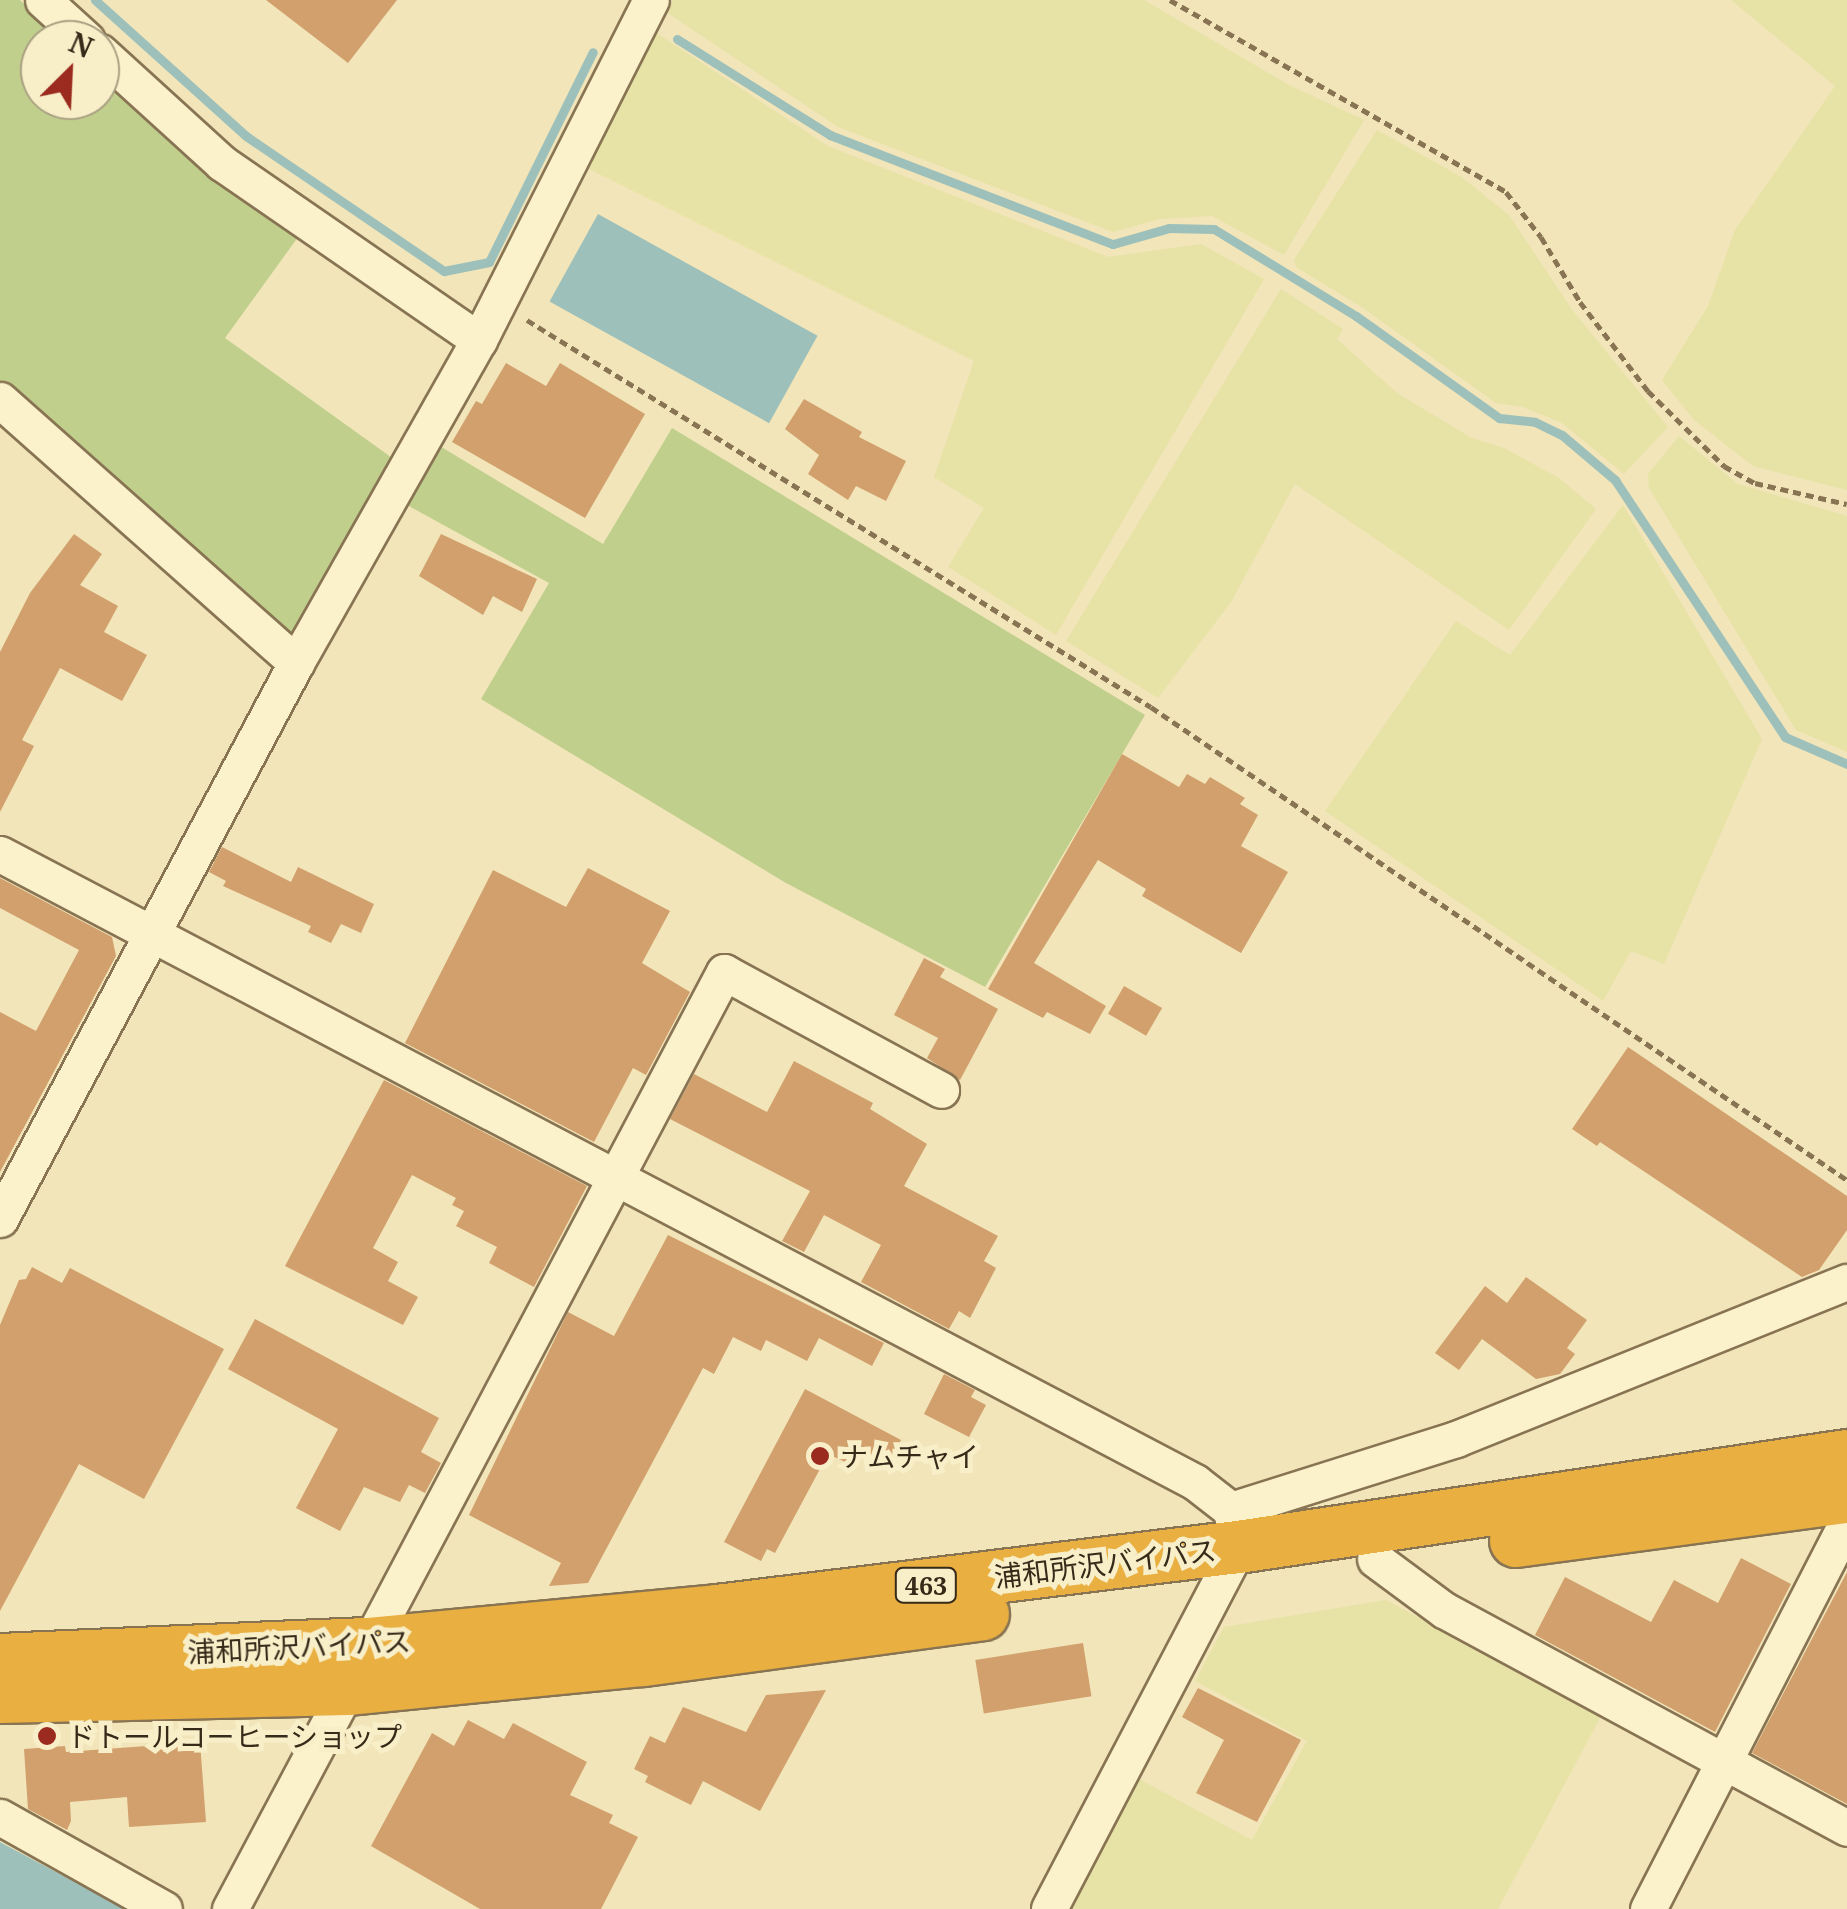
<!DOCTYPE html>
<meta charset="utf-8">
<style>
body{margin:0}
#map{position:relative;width:1847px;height:1909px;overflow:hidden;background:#f1e5b9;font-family:"Noto Serif","Noto Sans JP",serif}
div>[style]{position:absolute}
.farmland>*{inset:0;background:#e7e2a6}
.green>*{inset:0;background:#c1cf8d}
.water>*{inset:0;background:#9ec0ba;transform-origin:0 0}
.stream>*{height:9px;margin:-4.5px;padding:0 4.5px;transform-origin:4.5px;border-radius:4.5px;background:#9ec0ba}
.building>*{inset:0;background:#d2a06c;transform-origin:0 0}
.path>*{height:5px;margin-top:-2.5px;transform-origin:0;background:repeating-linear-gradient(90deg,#887453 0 8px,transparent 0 13px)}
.roads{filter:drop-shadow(2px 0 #887453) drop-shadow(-2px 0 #887453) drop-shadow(0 2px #887453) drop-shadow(0 -2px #887453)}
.minor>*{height:35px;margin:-17.5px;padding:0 17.5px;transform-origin:17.5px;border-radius:17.5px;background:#fbf2cc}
.highway>*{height:52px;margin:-26px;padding:0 26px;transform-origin:26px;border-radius:26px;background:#e9af41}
.dots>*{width:28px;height:28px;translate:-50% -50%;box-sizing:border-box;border:5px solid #f8efc9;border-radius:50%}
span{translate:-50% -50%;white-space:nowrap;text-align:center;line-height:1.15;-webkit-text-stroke:10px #f8efc9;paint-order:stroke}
.shield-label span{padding:2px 8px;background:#f8efc9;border:2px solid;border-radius:8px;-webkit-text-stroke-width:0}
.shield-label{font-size:25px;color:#362a19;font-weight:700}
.poi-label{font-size:28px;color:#362a19}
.left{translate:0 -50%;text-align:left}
.street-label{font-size:28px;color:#362a19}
.north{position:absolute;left:20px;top:20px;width:100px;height:100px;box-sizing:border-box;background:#f8efc9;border:2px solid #aaa083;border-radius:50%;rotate:24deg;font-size:28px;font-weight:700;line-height:40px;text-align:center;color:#362a19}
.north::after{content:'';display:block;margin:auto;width:35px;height:45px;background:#9b2a1f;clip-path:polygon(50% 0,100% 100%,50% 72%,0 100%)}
</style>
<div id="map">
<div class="farmland">
<i style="clip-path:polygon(673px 0,1144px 0,1289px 85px,1364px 120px,1284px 255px,1212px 216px,1160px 219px,1113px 232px,838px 127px,666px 12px)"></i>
<i style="clip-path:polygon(1731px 0,1847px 0,1847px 490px,1753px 466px,1694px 420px,1662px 380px,1708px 306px,1735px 230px,1835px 86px)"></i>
<i style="clip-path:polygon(655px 32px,828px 146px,1108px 257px,1201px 244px,1264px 279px,1056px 635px,948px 567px,984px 508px,934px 477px,974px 361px,587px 168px)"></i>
<i style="clip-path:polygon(1377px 130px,1460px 176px,1509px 215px,1573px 311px,1668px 427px,1624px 474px,1562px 423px,1523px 407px,1496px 403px,1363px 308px,1296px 267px,1294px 260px)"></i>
<i style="clip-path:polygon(1281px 289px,1343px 329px,1337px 339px,1397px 393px,1472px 438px,1504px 448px,1559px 478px,1596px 509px,1509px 630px,1295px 484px,1231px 602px,1158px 698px,1066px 641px)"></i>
<i style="clip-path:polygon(1679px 436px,1738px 484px,1847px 516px,1847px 752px,1796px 730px,1649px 488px,1648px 474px)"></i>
<i style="clip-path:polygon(1623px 505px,1762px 739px,1664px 964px,1631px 951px,1603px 1001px,1325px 811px,1456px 621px,1510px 655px)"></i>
<i style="clip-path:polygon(1386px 1600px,1601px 1716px,1498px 1909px,1071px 1909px,1139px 1779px,1252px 1840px,1307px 1741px,1195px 1681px,1224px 1627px)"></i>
</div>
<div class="green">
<i style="clip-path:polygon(0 0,20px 0,62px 40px,40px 40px,40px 100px,100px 100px,100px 74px,301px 233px,225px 338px,395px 460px,438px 445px,603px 544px,672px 428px,1145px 715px,985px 987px,786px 883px,481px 699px,549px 583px,376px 488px,292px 638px,0 385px)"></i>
</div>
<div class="water">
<i style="left:598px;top:214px;width:251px;height:100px;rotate:29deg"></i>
<i style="clip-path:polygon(0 1842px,125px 1909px,0 1909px)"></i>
</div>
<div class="stream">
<i style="left:95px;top:0;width:203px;rotate:42deg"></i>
<i style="left:246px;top:136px;width:240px;rotate:34.3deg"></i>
<i style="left:444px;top:271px;width:46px;rotate:-11.3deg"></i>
<i style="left:489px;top:262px;width:234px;rotate:-63.7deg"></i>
<i style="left:677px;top:39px;width:181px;rotate:32.1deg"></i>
<i style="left:830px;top:135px;width:303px;rotate:21.1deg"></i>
<i style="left:1113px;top:244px;width:58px;rotate:-15.9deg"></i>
<i style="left:1169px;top:228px;width:45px;rotate:1.3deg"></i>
<i style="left:1214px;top:229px;width:167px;rotate:31.5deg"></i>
<i style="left:1356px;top:316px;width:176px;rotate:35.5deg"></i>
<i style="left:1499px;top:418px;width:36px;rotate:6deg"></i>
<i style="left:1535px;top:422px;width:30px;rotate:26deg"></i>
<i style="left:1562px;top:435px;width:70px;rotate:40.3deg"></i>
<i style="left:1615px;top:480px;width:308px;rotate:56.5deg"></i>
<i style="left:1785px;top:737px;width:68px;rotate:23.5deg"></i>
</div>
<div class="building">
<i style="clip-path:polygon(266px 0,397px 0,348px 63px)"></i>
<i style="clip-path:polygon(506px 363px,546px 386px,560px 363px,645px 414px,585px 518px,452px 442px,476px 401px,482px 404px)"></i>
<i style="clip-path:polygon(804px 399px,862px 432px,859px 437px,906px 461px,886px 501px,856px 486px,848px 500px,808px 474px,819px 455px,785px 429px)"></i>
<i style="clip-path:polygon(74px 534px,102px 554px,80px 585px,118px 606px,104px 632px,147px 655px,122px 701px,60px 668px,22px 740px,34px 746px,0 812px,0 652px,30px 593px)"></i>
<i style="clip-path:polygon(441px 534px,537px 579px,522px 612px,493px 596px,483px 615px,419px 576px)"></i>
<i style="clip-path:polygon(1122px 754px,1179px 787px,1187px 774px,1205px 784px,1210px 777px,1245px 798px,1240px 804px,1258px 815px,1241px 846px,1288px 872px,1241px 953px,1142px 896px,1146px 889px,1098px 860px,1034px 963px,1106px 1006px,1090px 1034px,1047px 1012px,1043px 1018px,988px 989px)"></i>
<i style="clip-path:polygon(222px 847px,291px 882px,298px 867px,374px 904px,361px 933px,341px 924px,331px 943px,308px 932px,311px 926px,223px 886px,226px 881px,209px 872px)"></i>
<i style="clip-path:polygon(588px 868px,670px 911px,642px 963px,690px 992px,646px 1075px,633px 1068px,594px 1142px,405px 1043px,493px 870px,566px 907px)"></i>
<i style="clip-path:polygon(0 878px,112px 937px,116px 956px,0 1172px,0 1012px,36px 1031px,79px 950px,0 908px)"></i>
<i style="clip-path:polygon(924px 958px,945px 969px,940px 977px,998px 1009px,960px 1080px,927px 1058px,938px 1038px,894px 1015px)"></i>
<i style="left:1124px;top:986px;width:44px;height:32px;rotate:30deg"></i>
<i style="clip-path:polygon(1628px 1047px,1847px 1196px,1847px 1230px,1819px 1270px,1802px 1277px,1600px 1142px,1597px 1146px,1572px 1129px)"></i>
<i style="clip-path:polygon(794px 1061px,873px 1103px,870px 1109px,927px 1144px,904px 1186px,998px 1236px,984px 1261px,996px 1268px,970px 1318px,959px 1311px,949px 1329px,861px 1282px,881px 1245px,824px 1215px,804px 1252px,782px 1241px,810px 1191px,670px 1119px,694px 1074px,767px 1112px)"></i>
<i style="clip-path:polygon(384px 1080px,587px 1186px,534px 1287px,489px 1263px,497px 1247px,456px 1226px,464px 1211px,452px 1205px,456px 1198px,412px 1175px,373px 1248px,398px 1262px,388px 1281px,418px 1297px,403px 1325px,285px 1266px)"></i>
<i style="clip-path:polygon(668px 1235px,884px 1343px,872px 1366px,819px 1338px,807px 1361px,766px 1340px,761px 1351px,733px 1337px,714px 1374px,703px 1368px,588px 1583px,549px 1586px,561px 1563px,469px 1515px,568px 1312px,614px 1336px)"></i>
<i style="clip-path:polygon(32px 1267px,62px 1283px,70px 1268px,224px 1349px,144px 1499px,79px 1464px,0 1611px,0 1325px,19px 1280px,26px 1279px)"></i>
<i style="clip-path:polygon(1526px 1277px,1587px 1320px,1567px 1348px,1575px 1354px,1560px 1374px,1536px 1379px,1482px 1339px,1459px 1370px,1435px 1353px,1485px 1286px,1507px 1303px)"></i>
<i style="clip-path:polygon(255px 1319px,439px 1418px,421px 1452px,441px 1463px,425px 1493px,409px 1485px,400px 1502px,364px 1487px,340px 1531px,296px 1508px,338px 1429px,228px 1369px)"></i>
<i style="clip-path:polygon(944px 1374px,975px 1390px,971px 1397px,986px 1405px,969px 1437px,924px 1414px)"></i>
<i style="clip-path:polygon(805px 1389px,901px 1440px,889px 1465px,854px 1447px,845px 1462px,828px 1454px,775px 1553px,767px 1549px,761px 1561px,724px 1542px)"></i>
<i style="clip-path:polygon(1741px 1558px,1791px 1584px,1715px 1732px,1535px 1635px,1565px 1577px,1651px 1622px,1674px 1580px,1718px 1603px)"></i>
<i style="clip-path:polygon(1847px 1572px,1847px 1804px,1752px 1753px)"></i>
<i style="left:1083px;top:1643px;width:54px;height:109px;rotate:81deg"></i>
<i style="clip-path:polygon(1198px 1688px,1301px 1740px,1257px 1822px,1196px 1793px,1224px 1740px,1182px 1717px)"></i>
<i style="clip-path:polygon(826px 1690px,760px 1811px,703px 1781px,691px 1805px,645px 1782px,648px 1776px,634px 1769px,650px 1736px,665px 1743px,683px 1707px,746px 1732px,766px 1695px)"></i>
<i style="clip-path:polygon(468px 1720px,504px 1739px,513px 1723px,587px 1762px,570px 1795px,613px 1815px,609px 1823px,638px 1837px,601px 1909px,480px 1909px,371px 1846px,432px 1733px,454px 1746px)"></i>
<i style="clip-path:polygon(200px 1742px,206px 1822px,129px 1827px,127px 1797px,70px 1802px,71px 1821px,67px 1830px,28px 1809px,24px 1749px,65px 1746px,66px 1752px)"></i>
</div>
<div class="path">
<i style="left:1170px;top:0;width:387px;rotate:29.7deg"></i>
<i style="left:1506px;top:192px;width:57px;rotate:52.1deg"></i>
<i style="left:1541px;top:237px;width:76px;rotate:59deg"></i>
<i style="left:1580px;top:302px;width:112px;rotate:52.6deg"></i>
<i style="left:1648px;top:391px;width:107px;rotate:44.6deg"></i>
<i style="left:1724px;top:466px;width:35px;rotate:29deg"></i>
<i style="left:1755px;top:483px;width:94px;rotate:12.9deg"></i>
<i style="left:527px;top:320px;width:734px;rotate:31.81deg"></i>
<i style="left:1151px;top:707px;width:842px;rotate:34.2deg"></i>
</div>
<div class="roads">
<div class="minor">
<i style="left:43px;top:0;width:59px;rotate:42.3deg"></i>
<i style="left:100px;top:52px;width:165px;rotate:42.3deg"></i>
<i style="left:222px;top:163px;width:312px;rotate:34.6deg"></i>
<i style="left:0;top:400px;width:396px;rotate:41.6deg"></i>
<i style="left:0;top:854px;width:1350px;rotate:27.72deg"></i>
<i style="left:1195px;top:1482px;width:46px;rotate:37.9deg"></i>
<i style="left:1231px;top:1510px;width:38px;rotate:79deg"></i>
<i style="left:1238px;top:1547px;width:408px;rotate:117.6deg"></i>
<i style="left:0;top:1219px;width:630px;rotate:-61.97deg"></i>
<i style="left:296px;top:663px;width:371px;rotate:-60.5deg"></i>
<i style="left:479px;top:340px;width:381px;rotate:-63.2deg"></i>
<i style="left:1231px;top:1510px;width:236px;rotate:-17.5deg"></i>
<i style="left:1456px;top:1439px;width:421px;rotate:-21.9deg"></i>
<i style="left:1375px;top:1559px;width:86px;rotate:36.5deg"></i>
<i style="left:1444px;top:1610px;width:458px;rotate:28.4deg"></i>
<i style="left:369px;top:1644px;width:760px;rotate:-62.15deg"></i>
<i style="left:724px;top:972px;width:247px;rotate:28.5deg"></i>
<i style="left:0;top:1817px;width:188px;rotate:29.3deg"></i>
<i style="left:230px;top:1909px;width:249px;rotate:-62deg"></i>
<i style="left:1648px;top:1909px;width:436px;rotate:-62.8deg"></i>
</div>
<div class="highway">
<i style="left:1516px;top:1541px;width:334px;rotate:-7.6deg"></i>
<i style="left:0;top:1660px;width:369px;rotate:-2.5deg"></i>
<i style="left:369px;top:1644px;width:350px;rotate:-5.4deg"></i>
<i style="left:717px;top:1611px;width:525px;rotate:-7deg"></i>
<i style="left:1238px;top:1547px;width:616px;rotate:-8.5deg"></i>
<i style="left:0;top:1697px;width:347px;rotate:-1.3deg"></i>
<i style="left:347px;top:1689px;width:298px;rotate:-5.6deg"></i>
<i style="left:644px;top:1660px;width:342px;rotate:-7.7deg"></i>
</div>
</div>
<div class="dots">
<i style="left:820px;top:1456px;background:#9b2a1f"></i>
<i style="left:47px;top:1736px;background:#9b2a1f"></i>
</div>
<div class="shield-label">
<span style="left:926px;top:1585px">463</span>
</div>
<div class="poi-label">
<span class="left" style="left:840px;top:1456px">ナムチャイ</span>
<span class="left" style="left:67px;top:1736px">ドトールコーヒーショップ</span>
</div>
<div class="street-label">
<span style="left:1105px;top:1563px;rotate:-7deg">浦和所沢バイパス</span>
<span style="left:299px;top:1646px;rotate:-3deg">浦和所沢バイパス</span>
</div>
<div class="north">N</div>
</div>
